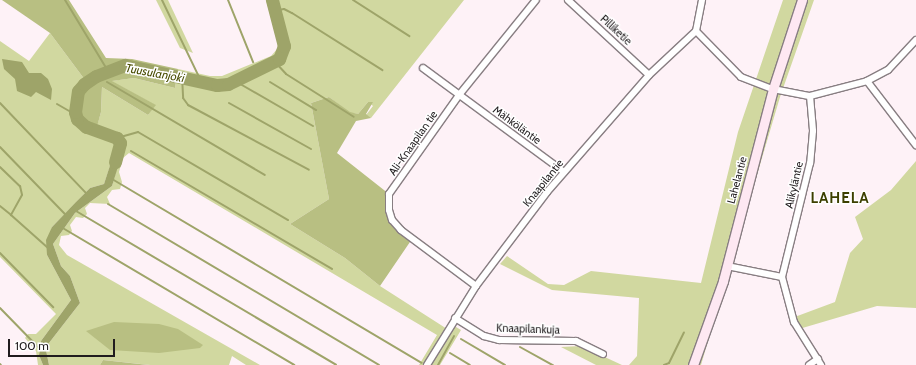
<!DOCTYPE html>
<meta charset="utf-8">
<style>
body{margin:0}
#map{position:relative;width:916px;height:365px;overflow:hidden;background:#fef2f7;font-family:Cabin,sans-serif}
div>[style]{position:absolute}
.green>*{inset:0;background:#d1d8a0}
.forest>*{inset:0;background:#b8bf82}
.water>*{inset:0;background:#9ea469}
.stream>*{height:2px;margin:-1px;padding:0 1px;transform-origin:1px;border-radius:1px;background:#9ea469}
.river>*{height:13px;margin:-6.5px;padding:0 6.5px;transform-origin:6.5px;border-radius:6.5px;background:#9ea469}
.roads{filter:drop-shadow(1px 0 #887e82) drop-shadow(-1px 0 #887e82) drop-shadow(0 1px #887e82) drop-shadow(0 -1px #887e82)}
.minor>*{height:6px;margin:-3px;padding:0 3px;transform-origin:3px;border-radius:3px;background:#fff}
.secondary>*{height:9px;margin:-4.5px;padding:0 4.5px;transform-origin:4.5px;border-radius:4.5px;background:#fee8f2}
span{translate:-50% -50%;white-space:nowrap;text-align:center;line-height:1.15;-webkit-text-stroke:3px #fff;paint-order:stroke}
.street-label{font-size:11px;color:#201c1e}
.water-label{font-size:12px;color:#494d03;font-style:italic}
.district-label{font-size:15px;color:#3c4000;font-weight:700;letter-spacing:1px}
.scale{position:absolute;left:8px;top:339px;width:107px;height:18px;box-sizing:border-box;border:2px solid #201c1e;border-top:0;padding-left:5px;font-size:12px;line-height:14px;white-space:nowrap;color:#201c1e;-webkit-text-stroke:3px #fff;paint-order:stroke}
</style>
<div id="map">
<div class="green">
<i style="clip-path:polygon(156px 0,168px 0,193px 53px,180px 48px)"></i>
<i style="clip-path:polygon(266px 0,464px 0,371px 118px,366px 115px,373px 106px,368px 102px,358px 114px,350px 113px,329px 97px,311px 103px,329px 199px,290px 224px,345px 258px,380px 286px,444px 327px,447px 329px,451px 324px,461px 330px,440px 365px,419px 365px,437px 335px,129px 153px,123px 158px,119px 172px,122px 182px,120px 189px,112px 190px,107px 197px,110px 204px,90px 203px,85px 208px,87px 214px,83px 218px,76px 217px,70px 225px,72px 231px,69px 235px,61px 236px,59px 245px,67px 255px,260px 365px,246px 365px,232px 356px,229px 365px,150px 365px,103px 360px,100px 365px,49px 365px,46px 350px,49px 343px,80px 303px,70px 276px,61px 266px,53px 244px,75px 213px,112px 186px,123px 146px,116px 148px,104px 184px,90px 188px,52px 227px,47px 255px,71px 300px,41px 341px,39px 355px,43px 365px,38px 365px,36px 351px,25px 338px,28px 334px,36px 334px,56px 314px,0 257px,0 41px,29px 61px,50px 33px,85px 80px,95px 133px,101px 112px,102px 87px,148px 115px,155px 105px,111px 81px,134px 78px,175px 88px,178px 69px,210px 76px,222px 76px,271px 56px,278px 48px,277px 40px)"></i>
<i style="clip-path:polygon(783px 0,814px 0,780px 97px,701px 365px,629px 365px,637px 356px,639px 298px,552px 290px,500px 264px,507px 256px,548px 284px,564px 285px,591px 271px,701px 283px,738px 132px)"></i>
<i style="clip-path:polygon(916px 161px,916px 308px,877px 306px,799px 329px,792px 318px,835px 302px,850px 253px,863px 239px,855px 217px,891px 190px)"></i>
<i style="clip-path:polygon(581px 346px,622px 365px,596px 365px,561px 347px)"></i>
</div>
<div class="forest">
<i style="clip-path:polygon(2px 0,69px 0,106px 58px,132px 59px,178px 69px,175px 88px,134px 78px,112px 81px,156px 105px,148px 115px,102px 87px,101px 112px,95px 134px,85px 129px,75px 120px,73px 112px,77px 91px,85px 80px,50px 33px)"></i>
<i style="clip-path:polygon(329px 97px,350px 112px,358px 114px,368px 102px,373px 102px,366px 114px,371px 118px,356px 121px,337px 153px,389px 194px,392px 220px,412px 239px,380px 286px,345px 258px,290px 224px,329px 199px,311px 103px)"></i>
<i style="clip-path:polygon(114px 322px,159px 324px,178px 329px,203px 345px,200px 348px,159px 353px,110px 350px,86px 331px)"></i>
<i style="clip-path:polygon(103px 360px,149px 365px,150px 365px,100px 365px)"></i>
</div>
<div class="water">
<i style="clip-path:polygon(2px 59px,22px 62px,29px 73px,41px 73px,48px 79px,52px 89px,51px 100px,36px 92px,31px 97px,17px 91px,15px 79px,4px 69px)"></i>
<i style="clip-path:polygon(121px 144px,121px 157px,112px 186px,75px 213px,53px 244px,61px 266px,70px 276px,80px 303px,49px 343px,46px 350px,49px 365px,43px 365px,39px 355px,41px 341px,71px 300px,47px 255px,46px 240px,52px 227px,76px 202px,90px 188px,104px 184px,116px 147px)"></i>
</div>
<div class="stream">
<i style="left:65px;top:0;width:83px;rotate:58.8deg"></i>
<i style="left:162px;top:0;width:90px;rotate:64.3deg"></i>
<i style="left:228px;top:0;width:67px;rotate:68deg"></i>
<i style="left:353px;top:0;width:67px;rotate:32.7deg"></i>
<i style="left:274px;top:11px;width:10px;rotate:-11deg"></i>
<i style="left:284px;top:9px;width:9px;rotate:27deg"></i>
<i style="left:292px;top:13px;width:107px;rotate:32.3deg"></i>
<i style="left:275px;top:62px;width:16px;rotate:47deg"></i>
<i style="left:286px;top:74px;width:80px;rotate:32.3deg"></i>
<i style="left:182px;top:76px;width:22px;rotate:87deg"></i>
<i style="left:183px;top:98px;width:9px;rotate:54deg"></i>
<i style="left:188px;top:105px;width:137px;rotate:28.2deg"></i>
<i style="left:235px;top:81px;width:90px;rotate:30deg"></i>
<i style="left:107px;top:82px;width:183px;rotate:30.5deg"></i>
<i style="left:270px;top:82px;width:54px;rotate:31.3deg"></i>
<i style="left:0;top:103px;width:126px;rotate:46.3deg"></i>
<i style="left:229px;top:103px;width:94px;rotate:29.3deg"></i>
<i style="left:57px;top:104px;width:22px;rotate:30deg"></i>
<i style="left:117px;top:138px;width:22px;rotate:-16deg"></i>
<i style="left:138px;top:132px;width:174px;rotate:30.4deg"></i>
<i style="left:0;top:147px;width:95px;rotate:45.9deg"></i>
<i style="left:131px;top:151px;width:233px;rotate:30.4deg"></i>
<i style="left:0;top:167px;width:28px;rotate:44deg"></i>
<i style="left:20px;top:186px;width:9px;rotate:77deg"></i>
<i style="left:22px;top:195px;width:23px;rotate:119deg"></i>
<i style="left:11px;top:215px;width:50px;rotate:41.7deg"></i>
<i style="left:112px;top:179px;width:360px;rotate:30.7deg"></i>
<i style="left:108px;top:204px;width:315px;rotate:30.7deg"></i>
<i style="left:0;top:206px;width:14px;rotate:39deg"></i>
<i style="left:76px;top:211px;width:302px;rotate:30.6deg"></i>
<i style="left:61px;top:227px;width:271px;rotate:30.6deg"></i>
<i style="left:0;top:253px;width:76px;rotate:45.5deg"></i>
<i style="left:0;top:308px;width:59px;rotate:45.7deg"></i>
<i style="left:461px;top:339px;width:51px;rotate:30.6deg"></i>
<i style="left:520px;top:347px;width:38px;rotate:29deg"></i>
<i style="left:450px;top:353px;width:23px;rotate:31deg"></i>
<i style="left:0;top:364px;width:1px;rotate:45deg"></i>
<i style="left:438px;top:365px;width:33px;rotate:-61deg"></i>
<i style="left:664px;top:365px;width:5px;rotate:-22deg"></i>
<i style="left:669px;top:363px;width:34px;rotate:-64deg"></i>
</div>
<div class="river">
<i style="left:115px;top:162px;width:20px;rotate:-75deg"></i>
<i style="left:120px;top:143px;width:6px;rotate:-121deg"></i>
<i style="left:117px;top:138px;width:33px;rotate:-160deg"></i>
<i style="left:86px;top:127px;width:12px;rotate:-138deg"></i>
<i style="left:77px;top:119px;width:7px;rotate:-106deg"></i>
<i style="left:75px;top:112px;width:21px;rotate:-82deg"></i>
<i style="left:78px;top:91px;width:9px;rotate:-49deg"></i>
<i style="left:84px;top:84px;width:14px;rotate:-34deg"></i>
<i style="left:96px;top:76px;width:31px;rotate:-21deg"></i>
<i style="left:125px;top:65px;width:94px;rotate:12.3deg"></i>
<i style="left:217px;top:85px;width:11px;rotate:-5deg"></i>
<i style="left:228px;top:84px;width:57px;rotate:-26.1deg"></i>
<i style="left:279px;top:59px;width:14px;rotate:-69deg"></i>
<i style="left:284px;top:46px;width:48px;rotate:-104.6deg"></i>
</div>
<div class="roads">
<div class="minor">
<i style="left:568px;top:0;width:110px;rotate:42.8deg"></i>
<i style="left:696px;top:31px;width:64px;rotate:45.6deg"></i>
<i style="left:741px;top:77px;width:34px;rotate:21deg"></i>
<i style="left:773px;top:89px;width:38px;rotate:11deg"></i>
<i style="left:810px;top:96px;width:59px;rotate:-14.7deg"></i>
<i style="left:867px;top:81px;width:24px;rotate:-28deg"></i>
<i style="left:888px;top:70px;width:41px;rotate:-47deg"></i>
<i style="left:423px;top:68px;width:175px;rotate:36.4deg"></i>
<i style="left:867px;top:81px;width:81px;rotate:52.6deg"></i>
<i style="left:810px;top:96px;width:35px;rotate:85deg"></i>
<i style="left:813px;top:131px;width:32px;rotate:95deg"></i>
<i style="left:810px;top:163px;width:117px;rotate:103.8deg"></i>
<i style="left:782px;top:277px;width:47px;rotate:75.1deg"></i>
<i style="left:794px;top:322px;width:51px;rotate:57.9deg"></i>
<i style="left:727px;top:266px;width:56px;rotate:11.3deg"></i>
<i style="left:476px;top:286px;width:94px;rotate:-143.3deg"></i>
<i style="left:401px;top:230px;width:13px;rotate:-132deg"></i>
<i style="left:392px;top:220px;width:10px;rotate:-107deg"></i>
<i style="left:389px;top:210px;width:16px;rotate:-90deg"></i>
<i style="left:389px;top:194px;width:121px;rotate:-54.7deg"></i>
<i style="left:459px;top:95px;width:122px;rotate:-51deg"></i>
<i style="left:455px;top:318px;width:34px;rotate:32deg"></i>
<i style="left:484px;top:336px;width:16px;rotate:15deg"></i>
<i style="left:499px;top:340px;width:77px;rotate:0.7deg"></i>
<i style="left:576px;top:341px;width:30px;rotate:26deg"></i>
<i style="left:427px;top:365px;width:93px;rotate:-58.2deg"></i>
<i style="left:476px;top:286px;width:118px;rotate:-52.9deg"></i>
<i style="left:547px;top:192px;width:155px;rotate:-48.9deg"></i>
<i style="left:649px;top:75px;width:64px;rotate:-43.1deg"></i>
<i style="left:696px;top:31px;width:32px;rotate:-79deg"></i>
<i style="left:809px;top:365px;width:11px;rotate:-34deg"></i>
</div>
<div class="secondary">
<i style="left:693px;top:365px;width:89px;rotate:-70.3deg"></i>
<i style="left:723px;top:281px;width:198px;rotate:-75.4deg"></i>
<i style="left:773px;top:89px;width:94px;rotate:-72deg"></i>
</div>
</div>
<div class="street-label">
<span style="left:616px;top:30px;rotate:43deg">Pilliketie</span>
<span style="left:517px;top:125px;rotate:36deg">Mähköläntie</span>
<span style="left:413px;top:143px;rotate:-55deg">Ali-Knaapilan tie</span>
<span style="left:737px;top:180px;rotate:-75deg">Lahelantie</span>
<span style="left:543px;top:183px;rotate:-51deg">Knaapilantie</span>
<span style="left:794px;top:185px;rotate:-77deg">Alikyläntie</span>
<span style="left:528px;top:329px;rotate:2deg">Knaapilankuja</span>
</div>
<div class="water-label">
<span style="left:155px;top:73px;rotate:10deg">Tuusulanjoki</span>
</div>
<div class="district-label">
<span style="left:840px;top:199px">LAHELA</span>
</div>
<div class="scale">100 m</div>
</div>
